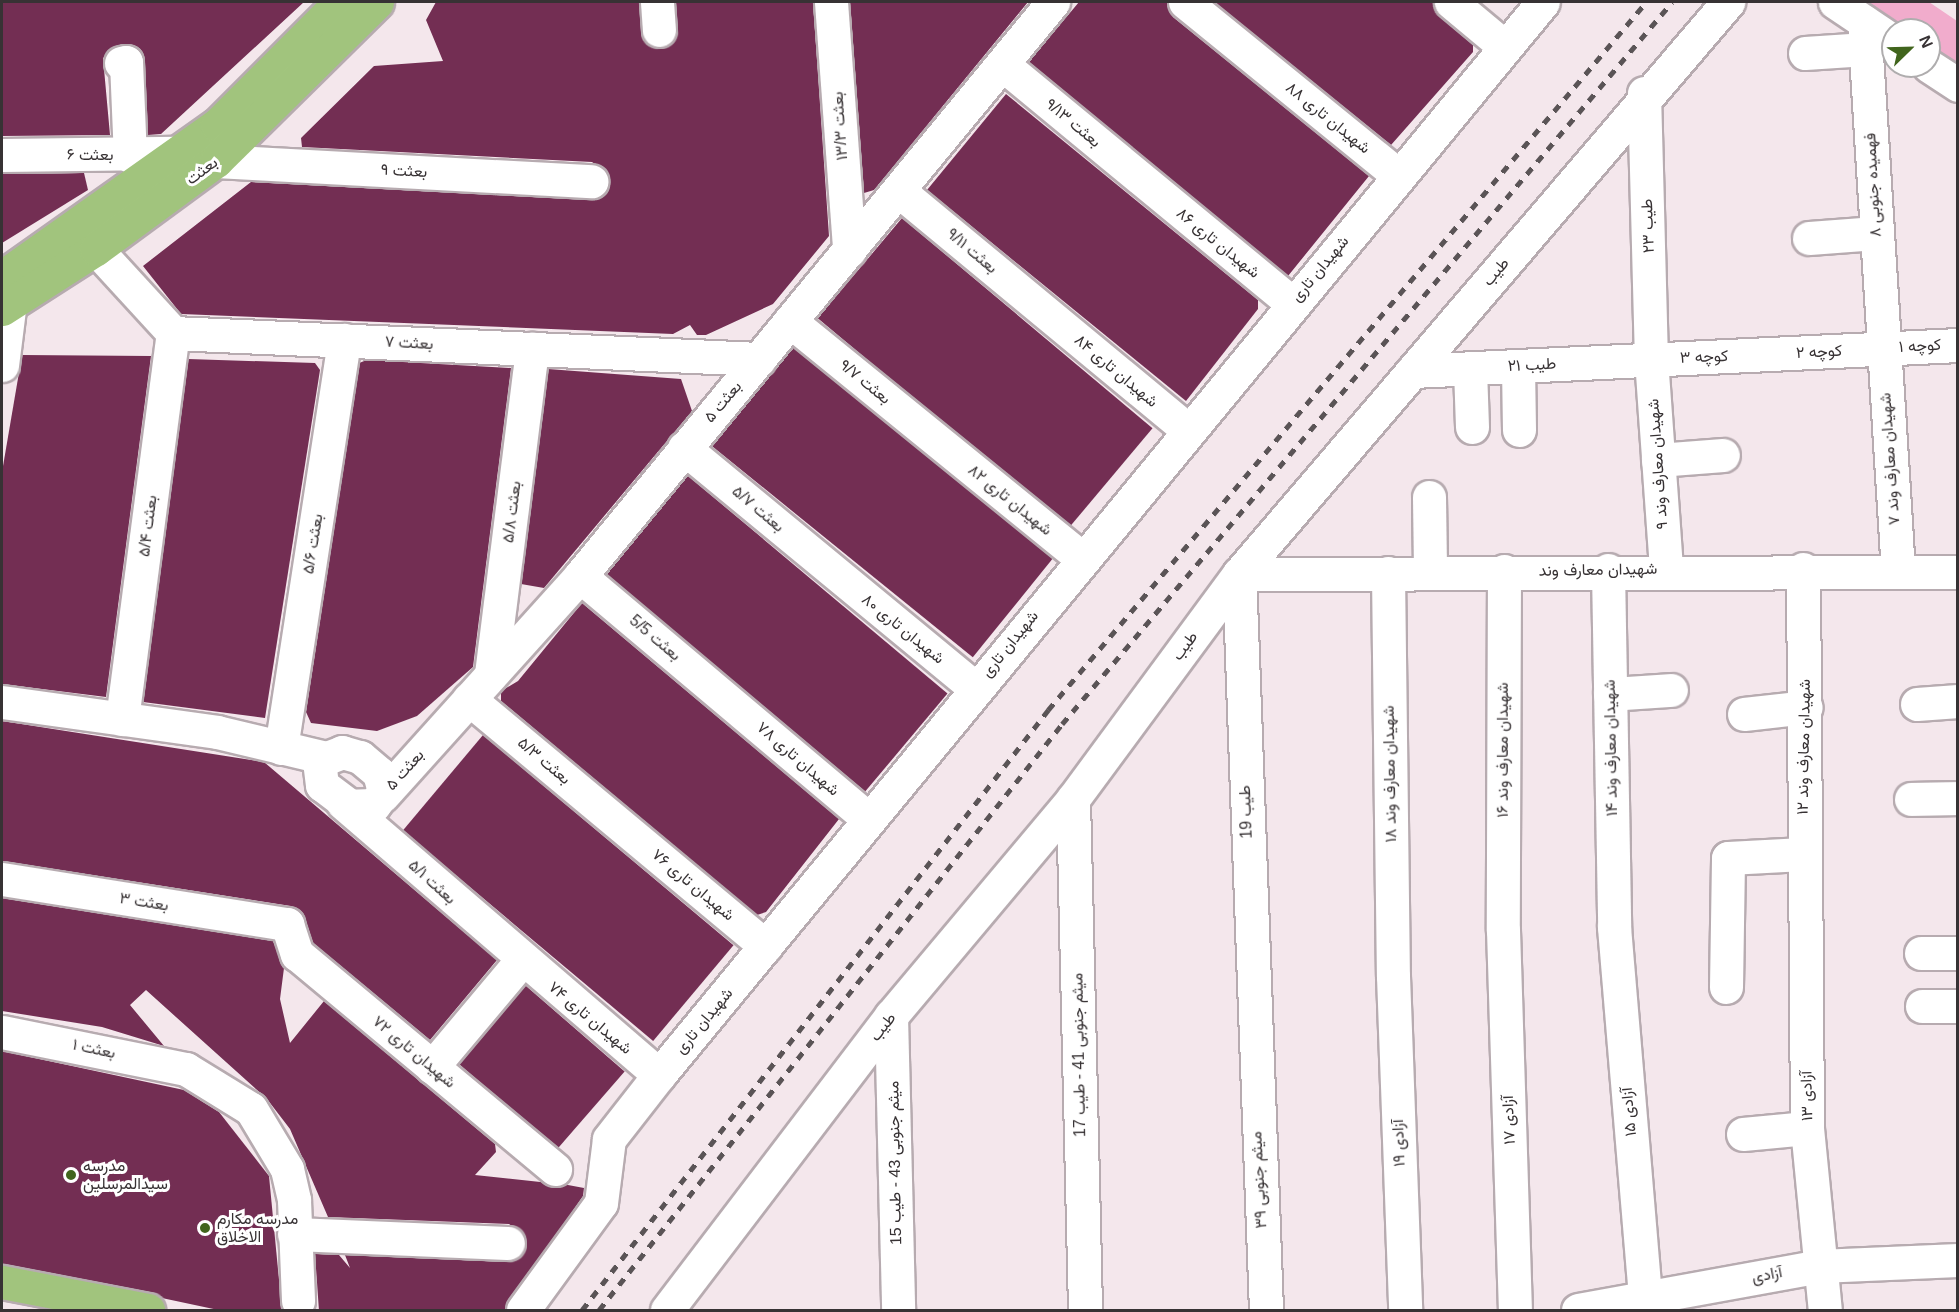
<!DOCTYPE html>
<meta charset="utf-8">
<style>
body{margin:0}
#map{position:relative;width:1959px;height:1312px;overflow:hidden;background:#f4e7ec;font-family:Arial,Vazirmatn,sans-serif}
div>[style]{position:absolute}
.green>*{inset:0;background:#f1accc}
.building>*{inset:0;background:#732e53;transform-origin:0 0}
.roads{filter:drop-shadow(2px 0 #b7abb0) drop-shadow(-2px 0 #b7abb0) drop-shadow(0 2px #b7abb0) drop-shadow(0 -2px #b7abb0)}
.minor>*{height:33px;margin:-16.5px;padding:0 16.5px;transform-origin:16.5px;border-radius:16.5px;background:#fff}
.major>*{height:33px;margin:-16.5px;padding:0 16.5px;transform-origin:16.5px;border-radius:16.5px;background:#a1c47d}
.rail>*{height:4.5px;margin-top:-2.25px;transform-origin:0;background:repeating-linear-gradient(90deg,#5a5456 0 8px,transparent 0 16px)}
.dots>*{width:16px;height:16px;translate:-50% -50%;box-sizing:border-box;border:3px solid #fff;border-radius:50%}
span{translate:-50% -50%;white-space:nowrap;text-align:center;line-height:1.15;-webkit-text-stroke:6px #fff;paint-order:stroke}
.street-label{font-size:16px;color:#373234}
.poi-label{font-size:16px;color:#373234}
.left{translate:0 -50%;text-align:left}
.frame{position:absolute;inset:0;border:3px solid #373234;pointer-events:none}
.north{position:absolute;left:1881px;top:18px;width:60px;height:60px;box-sizing:border-box;background:#fff;border:2px solid #afadae;border-radius:50%;rotate:67deg;font-size:16px;font-weight:700;line-height:24px;text-align:center;color:#373234}
.north::after{content:'';display:block;margin:auto;width:21px;height:27px;background:#41651d;clip-path:polygon(50% 0,100% 100%,50% 72%,0 100%)}
</style>
<div id="map">
<div class="green">
<i style="clip-path:polygon(1856px 2px,1929px 2px,1957px 21px,1957px 70px,1929px 51px,1929px 30px,1898px 30px)"></i>
</div>
<div class="building">
<i style="clip-path:polygon(2px 2px,304px 2px,161px 134px,148px 135px,142px 52px,123px 44px,103px 58px,110px 135px,2px 136px)"></i>
<i style="clip-path:polygon(436px 2px,639px 2px,643px 40px,660px 49px,676px 38px,676px 2px,813px 2px,829px 236px,773px 304px,706px 335px,697px 335px,690px 325px,673px 334px,181px 314px,143px 266px,251px 182px,590px 200px,606px 192px,608px 173px,592px 162px,302px 147px,301px 138px,374px 66px,443px 61px,426px 20px)"></i>
<i style="clip-path:polygon(850px 2px,1028px 2px,874px 190px,864px 193px)"></i>
<i style="clip-path:polygon(1079px 2px,1167px 2px,1173px 17px,1369px 176px,1288px 276px,1029px 62px)"></i>
<i style="clip-path:polygon(1214px 2px,1433px 2px,1439px 16px,1473px 45px,1473px 52px,1391px 145px)"></i>
<i style="clip-path:polygon(1006px 94px,1258px 300px,1258px 309px,1186px 401px,927px 190px)"></i>
<i style="clip-path:polygon(84px 173px,88px 190px,2px 243px,2px 174px)"></i>
<i style="left:902px;top:218px;width:327px;height:131px;rotate:40deg"></i>
<i style="left:793px;top:347px;width:335px;height:128px;rotate:39deg"></i>
<i style="clip-path:polygon(22px 355px,151px 356px,106px 697px,2px 684px,2px 472px)"></i>
<i style="clip-path:polygon(188px 359px,315px 363px,320px 370px,265px 718px,143px 702px)"></i>
<i style="clip-path:polygon(367px 360px,511px 368px,473px 667px,417px 716px,377px 731px,311px 723px,306px 712px,359px 363px)"></i>
<i style="clip-path:polygon(548px 369px,681px 379px,692px 411px,544px 588px,521px 584px)"></i>
<i style="left:687px;top:475px;width:340px;height:128px;rotate:40deg"></i>
<i style="clip-path:polygon(582px 603px,839px 819px,766px 912px,757px 915px,501px 701px,501px 691px,518px 681px)"></i>
<i style="clip-path:polygon(2px 721px,264px 762px,497px 960px,430px 1040px,313px 943px,305px 918px,291px 906px,2px 861px)"></i>
<i style="left:483px;top:735px;width:327px;height:125px;rotate:40deg"></i>
<i style="clip-path:polygon(2px 898px,273px 941px,284px 968px,280px 999px,290px 1043px,324px 1001px,495px 1144px,496px 1152px,475px 1175px,568px 1185px,584px 1188px,583px 1196px,505px 1311px,319px 1311px,315px 1254px,339px 1255px,350px 1268px,345px 1255px,507px 1262px,523px 1254px,525px 1235px,509px 1224px,328px 1217px,290px 1129px,267px 1099px,146px 990px,130px 1005px,164px 1046px,102px 1027px,2px 1011px)"></i>
<i style="left:525px;top:985px;width:132px;height:103px;rotate:41deg"></i>
<i style="clip-path:polygon(2px 1051px,184px 1090px,219px 1112px,269px 1176px,282px 1311px,223px 1311px,2px 1264px)"></i>
</div>
<div class="roads">
<div class="minor">
<i style="left:657px;top:2px;width:28px;rotate:86deg"></i>
<i style="left:831px;top:2px;width:249px;rotate:85.8deg"></i>
<i style="left:1185px;top:2px;width:274px;rotate:39.1deg"></i>
<i style="left:1451px;top:2px;width:70px;rotate:39.8deg"></i>
<i style="left:1835px;top:2px;width:70px;rotate:33.9deg"></i>
<i style="left:1864px;top:22px;width:550px;rotate:86.46deg"></i>
<i style="left:1805px;top:53px;width:61px;rotate:-3.8deg"></i>
<i style="left:121px;top:63px;width:5px;rotate:-11deg"></i>
<i style="left:126px;top:62px;width:94px;rotate:87.6deg"></i>
<i style="left:1002px;top:64px;width:376px;rotate:39.5deg"></i>
<i style="left:1929px;top:66px;width:35px;rotate:33deg"></i>
<i style="left:1644px;top:93px;width:266px;rotate:88.5deg"></i>
<i style="left:1651px;top:359px;width:212px;rotate:85.9deg"></i>
<i style="left:2px;top:155px;width:176px;rotate:-0.7deg"></i>
<i style="left:216px;top:161px;width:376px;rotate:3.1deg"></i>
<i style="left:899px;top:191px;width:374px;rotate:39.6deg"></i>
<i style="left:1809px;top:238px;width:67px;rotate:-4.3deg"></i>
<i style="left:96px;top:249px;width:114px;rotate:47.5deg"></i>
<i style="left:173px;top:333px;width:587px;rotate:2.54deg"></i>
<i style="left:790px;top:321px;width:374px;rotate:39.1deg"></i>
<i style="left:2px;top:365px;width:64px;rotate:-82.9deg"></i>
<i style="left:1518px;top:366px;width:64px;rotate:89.1deg"></i>
<i style="left:1470px;top:369px;width:58px;rotate:88deg"></i>
<i style="left:1413px;top:371px;width:546px;rotate:-2.73deg"></i>
<i style="left:684px;top:448px;width:376px;rotate:39.5deg"></i>
<i style="left:1658px;top:460px;width:65px;rotate:-4.4deg"></i>
<i style="left:1429px;top:497px;width:75px;rotate:89.2deg"></i>
<i style="left:1803px;top:569px;width:559px;rotate:89.59deg"></i>
<i style="left:1807px;top:1128px;width:183px;rotate:84.4deg"></i>
<i style="left:1608px;top:570px;width:357px;rotate:89deg"></i>
<i style="left:1614px;top:927px;width:384px;rotate:85.2deg"></i>
<i style="left:1504px;top:571px;width:359px;rotate:90.2deg"></i>
<i style="left:1503px;top:930px;width:380px;rotate:88.2deg"></i>
<i style="left:1388px;top:573px;width:403px;rotate:89.3deg"></i>
<i style="left:1393px;top:976px;width:334px;rotate:87.9deg"></i>
<i style="left:580px;top:576px;width:374px;rotate:40.1deg"></i>
<i style="left:491px;top:674px;width:328px;rotate:-82.8deg"></i>
<i style="left:1610px;top:694px;width:61px;rotate:-3.8deg"></i>
<i style="left:469px;top:699px;width:386px;rotate:39.8deg"></i>
<i style="left:2px;top:702px;width:217px;rotate:7.9deg"></i>
<i style="left:217px;top:732px;width:108px;rotate:13.4deg"></i>
<i style="left:1917px;top:704px;width:41px;rotate:-4.2deg"></i>
<i style="left:1744px;top:714px;width:62px;rotate:-6.4deg"></i>
<i style="left:122px;top:719px;width:389px;rotate:-82.5deg"></i>
<i style="left:281px;top:748px;width:413px;rotate:-81.2deg"></i>
<i style="left:342px;top:752px;width:19px;rotate:16deg"></i>
<i style="left:360px;top:757px;width:25px;rotate:40deg"></i>
<i style="left:379px;top:773px;width:20px;rotate:75deg"></i>
<i style="left:384px;top:792px;width:16px;rotate:128deg"></i>
<i style="left:374px;top:805px;width:24px;rotate:178deg"></i>
<i style="left:350px;top:806px;width:35px;rotate:-143deg"></i>
<i style="left:322px;top:785px;width:24px;rotate:-97deg"></i>
<i style="left:319px;top:761px;width:25px;rotate:-21deg"></i>
<i style="left:383px;top:795px;width:295px;rotate:-48deg"></i>
<i style="left:580px;top:576px;width:744px;rotate:-50.51deg"></i>
<i style="left:1073px;top:799px;width:511px;rotate:88.65deg"></i>
<i style="left:1911px;top:799px;width:47px;rotate:-1.2deg"></i>
<i style="left:343px;top:803px;width:417px;rotate:40.7deg"></i>
<i style="left:2px;top:879px;width:289px;rotate:9deg"></i>
<i style="left:287px;top:924px;width:32px;rotate:72deg"></i>
<i style="left:297px;top:954px;width:336px;rotate:39.8deg"></i>
<i style="left:1921px;top:953px;width:37px"></i>
<i style="left:1726px;top:987px;width:129px;rotate:-89.1deg"></i>
<i style="left:1728px;top:858px;width:75px;rotate:-3.1deg"></i>
<i style="left:1922px;top:1006px;width:36px"></i>
<i style="left:891px;top:1016px;width:294px;rotate:88.6deg"></i>
<i style="left:2px;top:1032px;width:188px;rotate:11.4deg"></i>
<i style="left:186px;top:1069px;width:76px;rotate:31.6deg"></i>
<i style="left:251px;top:1109px;width:70px;rotate:59deg"></i>
<i style="left:287px;top:1169px;width:32px;rotate:77deg"></i>
<i style="left:294px;top:1200px;width:101px;rotate:87.7deg"></i>
<i style="left:432px;top:1067px;width:138px;rotate:-50deg"></i>
<i style="left:1743px;top:1134px;width:64px;rotate:-5.4deg"></i>
<i style="left:294px;top:1234px;width:214px;rotate:2.4deg"></i>
<i style="left:523px;top:1310px;width:132px;rotate:-53.9deg"></i>
<i style="left:601px;top:1203px;width:64px;rotate:-82.9deg"></i>
<i style="left:609px;top:1139px;width:81px;rotate:-52deg"></i>
<i style="left:659px;top:1075px;width:1390px;rotate:-50.52deg"></i>
<i style="left:667px;top:1310px;width:370px;rotate:-52.7deg"></i>
<i style="left:891px;top:1016px;width:283px;rotate:-50deg"></i>
<i style="left:1073px;top:799px;width:280px;rotate:-53.6deg"></i>
<i style="left:1239px;top:574px;width:753px;rotate:-49.47deg"></i>
<i style="left:1266px;top:1310px;width:736px;rotate:-92.1deg"></i>
<i style="left:1239px;top:574px;width:719px;rotate:-0.16deg"></i>
<i style="left:1578px;top:1310px;width:245px;rotate:-10.3deg"></i>
<i style="left:1819px;top:1266px;width:139px;rotate:-2.5deg"></i>
</div>
<div class="major">
<i style="left:2px;top:277px;width:263px;rotate:-35.3deg"></i>
<i style="left:217px;top:125px;width:174px;rotate:-45deg"></i>
<i style="left:2px;top:309px;width:112px;rotate:-32.6deg"></i>
<i style="left:96px;top:249px;width:149px;rotate:-36.3deg"></i>
<i style="left:216px;top:161px;width:226px;rotate:-44.6deg"></i>
<i style="left:2px;top:1282px;width:149px;rotate:10.9deg"></i>
</div>
</div>
<div class="rail">
<i style="left:582px;top:1310px;width:760px;rotate:-52.16deg"></i>
<i style="left:1048px;top:710px;width:927px;rotate:-49.81deg"></i>
<i style="left:599px;top:1310px;width:747px;rotate:-51.69deg"></i>
<i style="left:1062px;top:724px;width:945px;rotate:-49.81deg"></i>
</div>
<div class="dots">
<i style="left:71px;top:1175px;background:#41651d"></i>
<i style="left:205px;top:1228px;background:#41651d"></i>
</div>
<div class="street-label">
<span style="left:1328px;top:118px;rotate:39deg">شهیدان تاری ۸۸</span>
<span style="left:1073px;top:123px;rotate:40deg">بعثت ۹/۱۳</span>
<span style="left:840px;top:126px;rotate:-94deg">بعثت ۱۳/۳</span>
<span style="left:90px;top:155px">بعثت ۶</span>
<span style="left:202px;top:171px;rotate:-37deg">بعثت</span>
<span style="left:404px;top:171px;rotate:3deg">بعثت ۹</span>
<span style="left:1873px;top:185px;rotate:-93deg">فهمیده جنوبی ۸</span>
<span style="left:1648px;top:226px;rotate:-92deg">طیب ۲۳</span>
<span style="left:1218px;top:243px;rotate:39deg">شهیدان تاری ۸۶</span>
<span style="left:972px;top:251px;rotate:40deg">بعثت ۹/۱۱</span>
<span style="left:1320px;top:269px;rotate:-50deg">شهیدان تاری</span>
<span style="left:1496px;top:272px;rotate:-50deg">طیب</span>
<span style="left:409px;top:343px;rotate:3deg">بعثت ۷</span>
<span style="left:1920px;top:346px;rotate:-3deg">کوچه ۱</span>
<span style="left:1819px;top:352px;rotate:-3deg">کوچه ۲</span>
<span style="left:1704px;top:357px;rotate:-2deg">کوچه ۳</span>
<span style="left:1532px;top:365px;rotate:-3deg">طیب ۲‍۱</span>
<span style="left:1116px;top:371px;rotate:40deg">شهیدان تاری ۸۴</span>
<span style="left:865px;top:382px;rotate:39deg">بعثت ۹/۷</span>
<span style="left:723px;top:402px;rotate:-50deg">بعثت ۵</span>
<span style="left:1890px;top:459px;rotate:-94deg">شهیدان معارف وند ۷</span>
<span style="left:1658px;top:464px;rotate:-94deg">شهیدان معارف وند ۹</span>
<span style="left:1010px;top:500px;rotate:39deg">شهیدان تاری ۸۲</span>
<span style="left:758px;top:509px;rotate:40deg">بعثت ۵/۷</span>
<span style="left:512px;top:512px;rotate:-83deg">بعثت ۵/۸</span>
<span style="left:148px;top:526px;rotate:-83deg">بعثت ۵/۴</span>
<span style="left:313px;top:544px;rotate:-81deg">بعثت ۵/۶</span>
<span style="left:1598px;top:570px;rotate:-1deg">شهیدان معارف وند</span>
<span style="left:903px;top:629px;rotate:39deg">شهیدان تاری ۸۰</span>
<span style="left:655px;top:638px;rotate:40deg">بعثت 5/5</span>
<span style="left:1010px;top:644px;rotate:-51deg">شهیدان تاری</span>
<span style="left:1185px;top:646px;rotate:-54deg">طیب</span>
<span style="left:1804px;top:747px;rotate:-89deg">شهیدان معارف وند ۱۲</span>
<span style="left:1611px;top:748px;rotate:-91deg">شهیدان معارف وند ۱۴</span>
<span style="left:1503px;top:750px;rotate:-90deg">شهیدان معارف وند ۱۶</span>
<span style="left:798px;top:759px;rotate:41deg">شهیدان تاری ۷۸</span>
<span style="left:544px;top:761px;rotate:40deg">بعثت ۵/۳</span>
<span style="left:405px;top:770px;rotate:-48deg">بعثت ۵</span>
<span style="left:1390px;top:774px;rotate:-91deg">شهیدان معارف وند ۱۸</span>
<span style="left:1246px;top:812px;rotate:-92deg">طیب 19</span>
<span style="left:432px;top:882px;rotate:42deg">بعثت ۵/۱</span>
<span style="left:693px;top:885px;rotate:40deg">شهیدان تاری ۷۶</span>
<span style="left:144px;top:902px;rotate:9deg">بعثت ۳</span>
<span style="left:590px;top:1018px;rotate:40deg">شهیدان تاری ۷۴</span>
<span style="left:704px;top:1021px;rotate:-50deg">شهیدان تاری</span>
<span style="left:883px;top:1027px;rotate:-52deg">طیب</span>
<span style="left:94px;top:1049px;rotate:12deg">بعثت ۱</span>
<span style="left:414px;top:1052px;rotate:40deg">شهیدان تاری ۷۲</span>
<span style="left:1079px;top:1055px;rotate:-91deg">میثم جنوبی 41 - طیب 17</span>
<span style="left:1807px;top:1096px;rotate:-91deg">آزادی ۱۳</span>
<span style="left:1629px;top:1112px;rotate:-95deg">آزادی ۱۵</span>
<span style="left:1509px;top:1120px;rotate:-92deg">آزادی ۱۷</span>
<span style="left:1399px;top:1143px;rotate:-92deg">آزادی ۱۹</span>
<span style="left:895px;top:1163px;rotate:-91deg">میثم جنوبی 43 - طیب 15</span>
<span style="left:1259px;top:1180px;rotate:-93deg">میثم جنوبی ۳۹</span>
<span style="left:1767px;top:1275px;rotate:-11deg">آزادی</span>
</div>
<div class="poi-label">
<span class="left" style="left:83px;top:1175px">مدرسه<br>سیدالمرسلین</span>
<span class="left" style="left:217px;top:1228px">مدرسه مکارم<br>الاخلاق</span>
</div>
<div class="frame"></div>
<div class="north">N</div>
</div>
